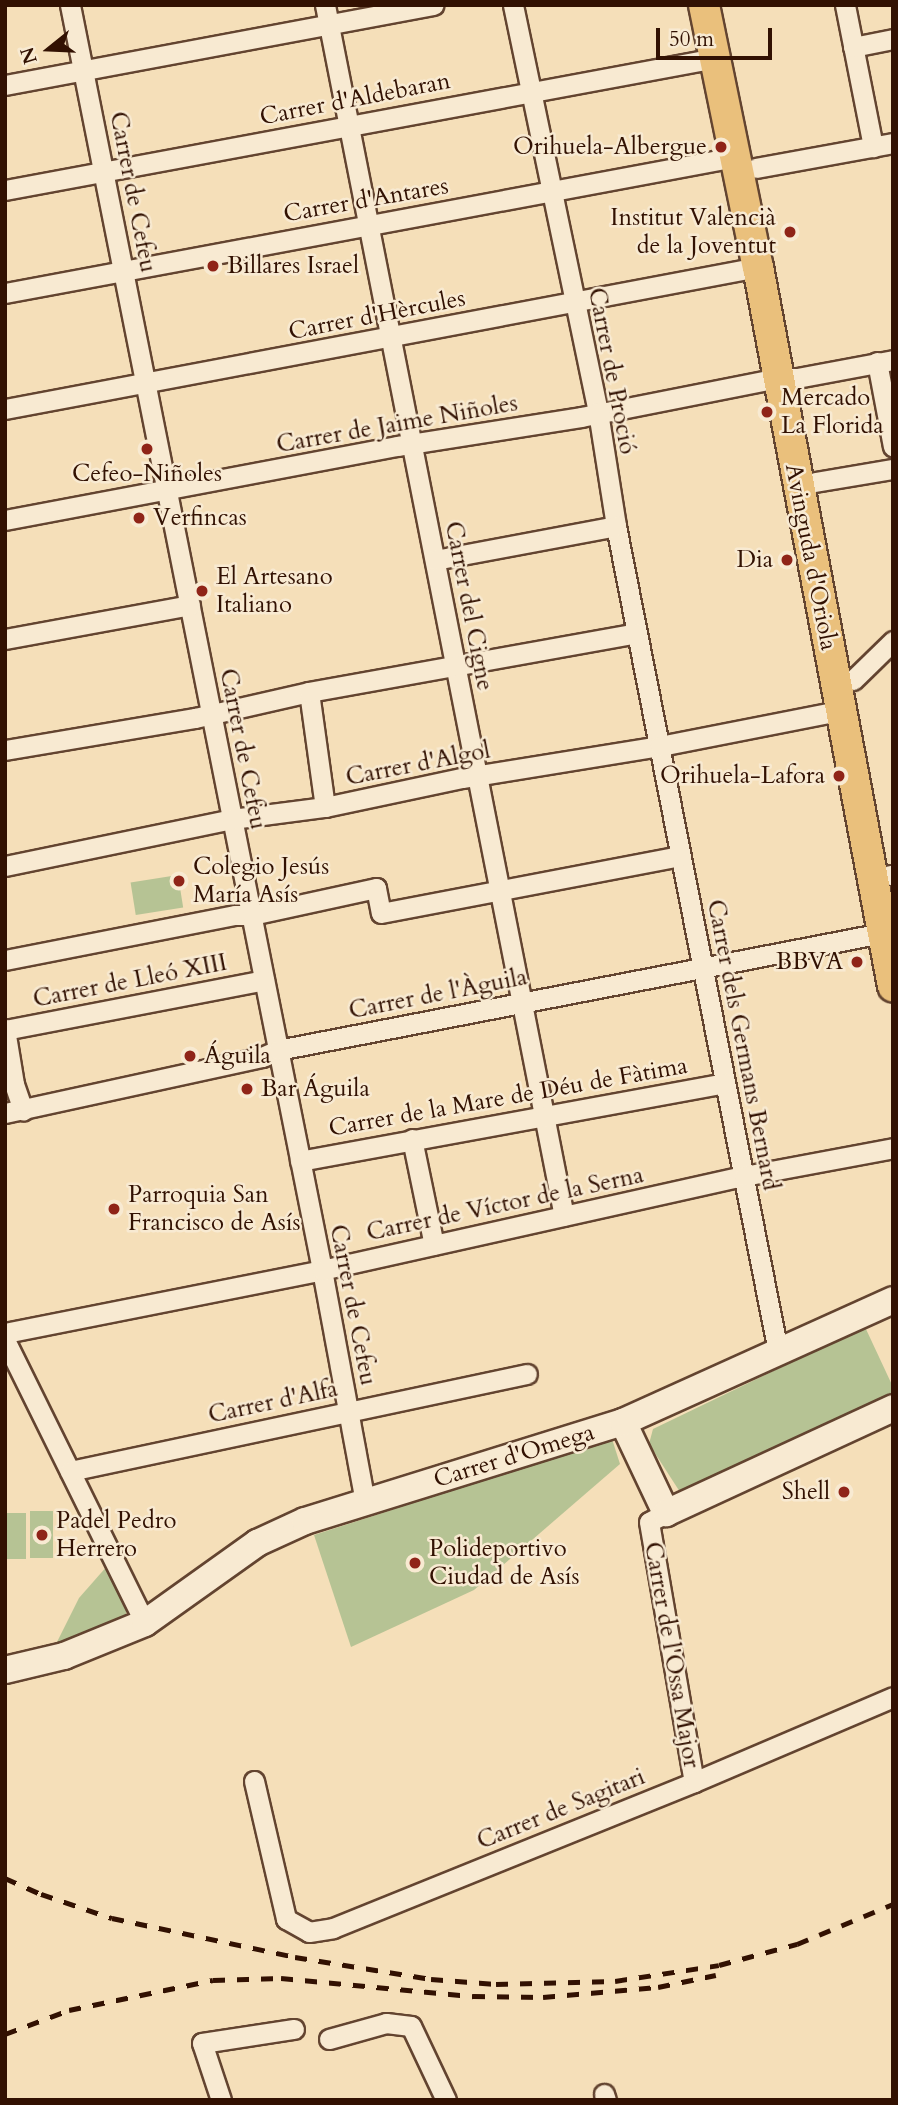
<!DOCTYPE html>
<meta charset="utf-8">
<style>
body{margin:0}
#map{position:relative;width:898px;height:2105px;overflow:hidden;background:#f5dfb9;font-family:Cardo,serif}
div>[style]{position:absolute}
.green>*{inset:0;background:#b6c394;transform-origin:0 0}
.roads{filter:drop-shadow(2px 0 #634430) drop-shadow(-2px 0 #634430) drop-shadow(0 2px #634430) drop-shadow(0 -2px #634430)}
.street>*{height:19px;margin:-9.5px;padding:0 9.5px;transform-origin:9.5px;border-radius:9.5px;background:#f8ead2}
.secondary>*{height:26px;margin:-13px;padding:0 13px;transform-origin:13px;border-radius:13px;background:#f8ead2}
.primary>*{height:30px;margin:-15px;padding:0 15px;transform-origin:15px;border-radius:15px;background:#eac07c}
.rail>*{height:4.5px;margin-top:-2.25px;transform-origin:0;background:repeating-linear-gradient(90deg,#321102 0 12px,transparent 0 24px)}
.dots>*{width:19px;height:19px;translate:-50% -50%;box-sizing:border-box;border:4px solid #f8ead2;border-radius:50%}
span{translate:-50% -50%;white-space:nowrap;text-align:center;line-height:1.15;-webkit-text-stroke:5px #f8ead2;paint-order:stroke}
.street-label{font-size:24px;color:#321102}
.poi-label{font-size:24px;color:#321102}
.right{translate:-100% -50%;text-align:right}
.left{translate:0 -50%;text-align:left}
.frame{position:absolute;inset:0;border:7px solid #321102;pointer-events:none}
.north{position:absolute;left:14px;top:14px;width:70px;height:70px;-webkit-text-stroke:5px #f8ead2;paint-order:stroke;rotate:252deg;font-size:19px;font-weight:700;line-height:28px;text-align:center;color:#321102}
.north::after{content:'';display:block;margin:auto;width:24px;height:32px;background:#321102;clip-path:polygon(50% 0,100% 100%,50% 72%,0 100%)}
.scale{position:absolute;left:656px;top:28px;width:116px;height:32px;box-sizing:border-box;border:4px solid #321102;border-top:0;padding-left:9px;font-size:21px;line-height:24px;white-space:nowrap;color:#321102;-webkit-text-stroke:5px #f8ead2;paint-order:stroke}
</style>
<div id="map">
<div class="green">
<i style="left:178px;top:875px;width:33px;height:48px;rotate:81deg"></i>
<i style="clip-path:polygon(865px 1327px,893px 1387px,893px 1397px,680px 1492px,649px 1444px,653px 1429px)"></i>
<i style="clip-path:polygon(612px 1439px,620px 1464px,474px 1590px,351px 1647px,314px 1535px)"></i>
<i style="left:30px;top:1511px;width:23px;height:47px"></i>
<i style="left:5px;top:1513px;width:21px;height:46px"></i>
<i style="clip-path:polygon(108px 1565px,126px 1606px,126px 1617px,53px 1650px,79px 1598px)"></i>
</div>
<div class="roads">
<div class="street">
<i style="left:70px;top:5px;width:1290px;rotate:78.73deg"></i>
<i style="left:322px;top:1270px;width:236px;rotate:79.5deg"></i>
<i style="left:325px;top:5px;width:1234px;rotate:78.84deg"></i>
<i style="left:513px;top:5px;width:416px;rotate:78.2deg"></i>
<i style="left:598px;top:412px;width:115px;rotate:81deg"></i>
<i style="left:616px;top:526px;width:842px;rotate:78.9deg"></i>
<i style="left:845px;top:5px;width:145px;rotate:78.8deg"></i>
<i style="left:853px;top:47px;width:41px;rotate:-11.3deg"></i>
<i style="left:5px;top:85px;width:436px;rotate:-10.6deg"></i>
<i style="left:756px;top:168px;width:139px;rotate:-10.3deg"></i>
<i style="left:5px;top:190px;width:722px;rotate:-10.53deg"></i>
<i style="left:5px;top:293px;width:743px;rotate:-10.55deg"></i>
<i style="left:877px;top:362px;width:86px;rotate:79.3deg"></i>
<i style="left:5px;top:409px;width:766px;rotate:-10.68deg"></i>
<i style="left:815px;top:482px;width:79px;rotate:-9.5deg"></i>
<i style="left:5px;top:520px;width:400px;rotate:-10.7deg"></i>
<i style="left:398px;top:446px;width:185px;rotate:-9deg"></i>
<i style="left:581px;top:417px;width:201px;rotate:-11.2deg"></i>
<i style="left:778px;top:378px;width:19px"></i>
<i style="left:797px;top:378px;width:98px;rotate:-10.6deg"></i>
<i style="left:435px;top:560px;width:184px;rotate:-10.6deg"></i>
<i style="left:5px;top:639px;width:188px;rotate:-10.4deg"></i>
<i style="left:853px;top:680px;width:56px;rotate:-44.3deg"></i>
<i style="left:309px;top:692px;width:116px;rotate:82.1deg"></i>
<i style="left:5px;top:750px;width:193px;rotate:-9.6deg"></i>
<i style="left:195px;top:718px;width:117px;rotate:-12.8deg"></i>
<i style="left:309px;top:692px;width:332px;rotate:-10.2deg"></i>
<i style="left:5px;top:866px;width:232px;rotate:-11.7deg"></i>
<i style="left:232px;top:819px;width:94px;rotate:-7.4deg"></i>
<i style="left:325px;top:807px;width:140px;rotate:-12deg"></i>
<i style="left:462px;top:778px;width:201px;rotate:-9.2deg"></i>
<i style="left:660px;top:746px;width:182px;rotate:-11.1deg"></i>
<i style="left:890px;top:875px;width:3px"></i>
<i style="left:5px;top:960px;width:234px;rotate:-11.1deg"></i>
<i style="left:235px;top:915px;width:17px"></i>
<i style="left:252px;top:915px;width:127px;rotate:-12.3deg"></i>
<i style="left:376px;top:888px;width:25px;rotate:79deg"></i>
<i style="left:381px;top:913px;width:305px;rotate:-10.8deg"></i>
<i style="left:5px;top:1029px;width:56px;rotate:80.7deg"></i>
<i style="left:14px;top:1084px;width:28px;rotate:71deg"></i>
<i style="left:5px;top:1030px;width:264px;rotate:-10.9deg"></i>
<i style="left:5px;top:1113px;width:263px;rotate:-12.3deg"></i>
<i style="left:262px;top:1057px;width:17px;rotate:-24deg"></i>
<i style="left:278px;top:1050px;width:615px;rotate:-10.96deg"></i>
<i style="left:412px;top:1139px;width:108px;rotate:78.3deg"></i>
<i style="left:300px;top:1161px;width:432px;rotate:-10.4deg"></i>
<i style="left:5px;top:1333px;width:323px;rotate:-11.2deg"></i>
<i style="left:322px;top:1270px;width:432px;rotate:-12.6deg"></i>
<i style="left:744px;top:1176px;width:152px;rotate:-10.6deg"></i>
<i style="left:5px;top:1340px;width:316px;rotate:63.7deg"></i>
<i style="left:70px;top:1471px;width:467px;rotate:-12deg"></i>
<i style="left:666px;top:1513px;width:19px;rotate:152deg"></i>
<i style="left:649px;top:1522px;width:264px;rotate:80.2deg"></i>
<i style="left:254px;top:1781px;width:142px;rotate:76.9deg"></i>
<i style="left:286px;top:1919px;width:26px;rotate:29deg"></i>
<i style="left:309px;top:1932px;width:24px;rotate:-9deg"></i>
<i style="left:333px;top:1928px;width:389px;rotate:-22deg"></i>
<i style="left:694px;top:1782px;width:216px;rotate:-23.1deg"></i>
<i style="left:329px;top:2039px;width:59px;rotate:-15.7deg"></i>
<i style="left:386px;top:2023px;width:25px;rotate:7deg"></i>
<i style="left:411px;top:2026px;width:82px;rotate:64.7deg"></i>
<i style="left:604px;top:2094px;width:6px;rotate:72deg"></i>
<i style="left:221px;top:2100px;width:60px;rotate:-108.4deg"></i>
<i style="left:202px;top:2043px;width:93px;rotate:-8.7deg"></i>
</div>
<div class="secondary">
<i style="left:623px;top:1422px;width:101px;rotate:64.7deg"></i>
<i style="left:666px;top:1513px;width:250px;rotate:-24.8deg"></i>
<i style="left:5px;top:1670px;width:61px;rotate:-13.3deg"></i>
<i style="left:64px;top:1656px;width:87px;rotate:-22.2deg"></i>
<i style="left:145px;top:1623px;width:138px;rotate:-35.5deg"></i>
<i style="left:257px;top:1543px;width:53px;rotate:-24.6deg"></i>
<i style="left:305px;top:1521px;width:333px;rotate:-17.3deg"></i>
<i style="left:623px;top:1422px;width:296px;rotate:-24.3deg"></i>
</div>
<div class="primary">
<i style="left:704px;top:5px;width:268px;rotate:78.4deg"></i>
<i style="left:758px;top:267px;width:732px;rotate:79.37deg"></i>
</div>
</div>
<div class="rail">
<i style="left:5px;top:1878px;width:39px;rotate:24deg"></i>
<i style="left:41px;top:1894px;width:75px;rotate:18.7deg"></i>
<i style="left:112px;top:1918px;width:187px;rotate:12deg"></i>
<i style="left:295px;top:1957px;width:138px;rotate:9.2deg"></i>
<i style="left:431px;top:1979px;width:65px;rotate:4.4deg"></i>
<i style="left:496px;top:1984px;width:119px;rotate:-1.4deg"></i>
<i style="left:615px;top:1981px;width:105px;rotate:-8.7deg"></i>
<i style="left:719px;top:1965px;width:81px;rotate:-15.1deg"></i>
<i style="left:797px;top:1944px;width:104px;rotate:-22.6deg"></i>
<i style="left:5px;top:2034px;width:68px;rotate:-20.6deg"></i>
<i style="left:69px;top:2010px;width:147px;rotate:-11.8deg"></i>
<i style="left:213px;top:1980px;width:68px;rotate:-1.7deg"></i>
<i style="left:281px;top:1978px;width:193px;rotate:5.4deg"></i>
<i style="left:473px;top:1996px;width:70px;rotate:0.8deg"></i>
<i style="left:543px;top:1997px;width:115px;rotate:-5deg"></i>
<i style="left:658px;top:1987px;width:59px;rotate:-11.7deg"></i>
</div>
<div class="dots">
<i style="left:721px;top:147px;background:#8f2418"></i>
<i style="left:790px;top:232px;background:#8f2418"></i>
<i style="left:213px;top:266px;background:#8f2418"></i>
<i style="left:767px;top:412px;background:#8f2418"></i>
<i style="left:147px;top:449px;background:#8f2418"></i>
<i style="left:139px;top:518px;background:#8f2418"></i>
<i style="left:787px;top:560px;background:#8f2418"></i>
<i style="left:202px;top:591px;background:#8f2418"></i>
<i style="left:839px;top:776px;background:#8f2418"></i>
<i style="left:179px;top:881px;background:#8f2418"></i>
<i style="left:857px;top:962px;background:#8f2418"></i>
<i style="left:190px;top:1056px;background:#8f2418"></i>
<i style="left:247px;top:1089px;background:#8f2418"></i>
<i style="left:114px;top:1209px;background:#8f2418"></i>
<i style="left:844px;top:1492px;background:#8f2418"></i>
<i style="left:42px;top:1535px;background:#8f2418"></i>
<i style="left:415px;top:1563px;background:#8f2418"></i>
</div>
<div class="street-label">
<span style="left:355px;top:99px;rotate:-11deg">Carrer d'Aldebaran</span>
<span style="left:133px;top:192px;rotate:79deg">Carrer de Cefeu</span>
<span style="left:366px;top:200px;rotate:-10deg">Carrer d'Antares</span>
<span style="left:377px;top:315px;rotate:-11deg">Carrer d'Hèrcules</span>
<span style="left:612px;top:371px;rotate:79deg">Carrer de Proció</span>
<span style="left:397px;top:424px;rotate:-10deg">Carrer de Jaime Niñoles</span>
<span style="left:811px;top:557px;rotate:79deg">Avinguda d'Oriola</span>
<span style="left:469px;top:606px;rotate:79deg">Carrer del Cigne</span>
<span style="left:243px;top:749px;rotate:79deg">Carrer de Cefeu</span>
<span style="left:418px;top:764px;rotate:-11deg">Carrer d'Algol</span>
<span style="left:130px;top:981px;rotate:-11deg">Carrer de Lleó XIII</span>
<span style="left:438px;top:994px;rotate:-11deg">Carrer de l'Àguila</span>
<span style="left:743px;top:1045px;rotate:79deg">Carrer dels Germans Bernard</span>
<span style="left:508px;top:1097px;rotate:-10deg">Carrer de la Mare de Déu de Fàtima</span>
<span style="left:505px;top:1204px;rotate:-12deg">Carrer de Víctor de la Serna</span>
<span style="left:353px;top:1305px;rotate:79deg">Carrer de Cefeu</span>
<span style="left:273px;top:1402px;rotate:-12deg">Carrer d'Alfa</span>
<span style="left:514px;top:1456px;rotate:-17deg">Carrer d'Omega</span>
<span style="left:672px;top:1655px;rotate:80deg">Carrer de l'Ossa Major</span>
<span style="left:561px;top:1809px;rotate:-22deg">Carrer de Sagitari</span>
</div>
<div class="poi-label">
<span class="right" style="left:707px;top:147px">Orihuela-Albergue</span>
<span class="right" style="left:776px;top:232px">Institut Valencià<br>de la Joventut</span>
<span class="left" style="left:227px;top:266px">Billares Israel</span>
<span class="left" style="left:781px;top:412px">Mercado<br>La Florida</span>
<span style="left:147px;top:474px">Cefeo-Niñoles</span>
<span class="left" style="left:153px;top:518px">Verfincas</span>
<span class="right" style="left:773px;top:560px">Dia</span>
<span class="left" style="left:216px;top:591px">El Artesano<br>Italiano</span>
<span class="right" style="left:825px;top:776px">Orihuela-Lafora</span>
<span class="left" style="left:193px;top:881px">Colegio Jesús<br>María Asís</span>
<span class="right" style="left:843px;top:962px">BBVA</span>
<span class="left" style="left:204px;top:1056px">Águila</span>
<span class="left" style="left:261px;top:1089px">Bar Águila</span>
<span class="left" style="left:128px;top:1209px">Parroquia San<br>Francisco de Asís</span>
<span class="right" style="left:830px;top:1492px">Shell</span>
<span class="left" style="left:56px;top:1535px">Padel Pedro<br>Herrero</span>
<span class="left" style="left:429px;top:1563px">Polideportivo<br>Ciudad de Asís</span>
</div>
<div class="frame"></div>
<div class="north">N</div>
<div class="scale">50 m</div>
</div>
